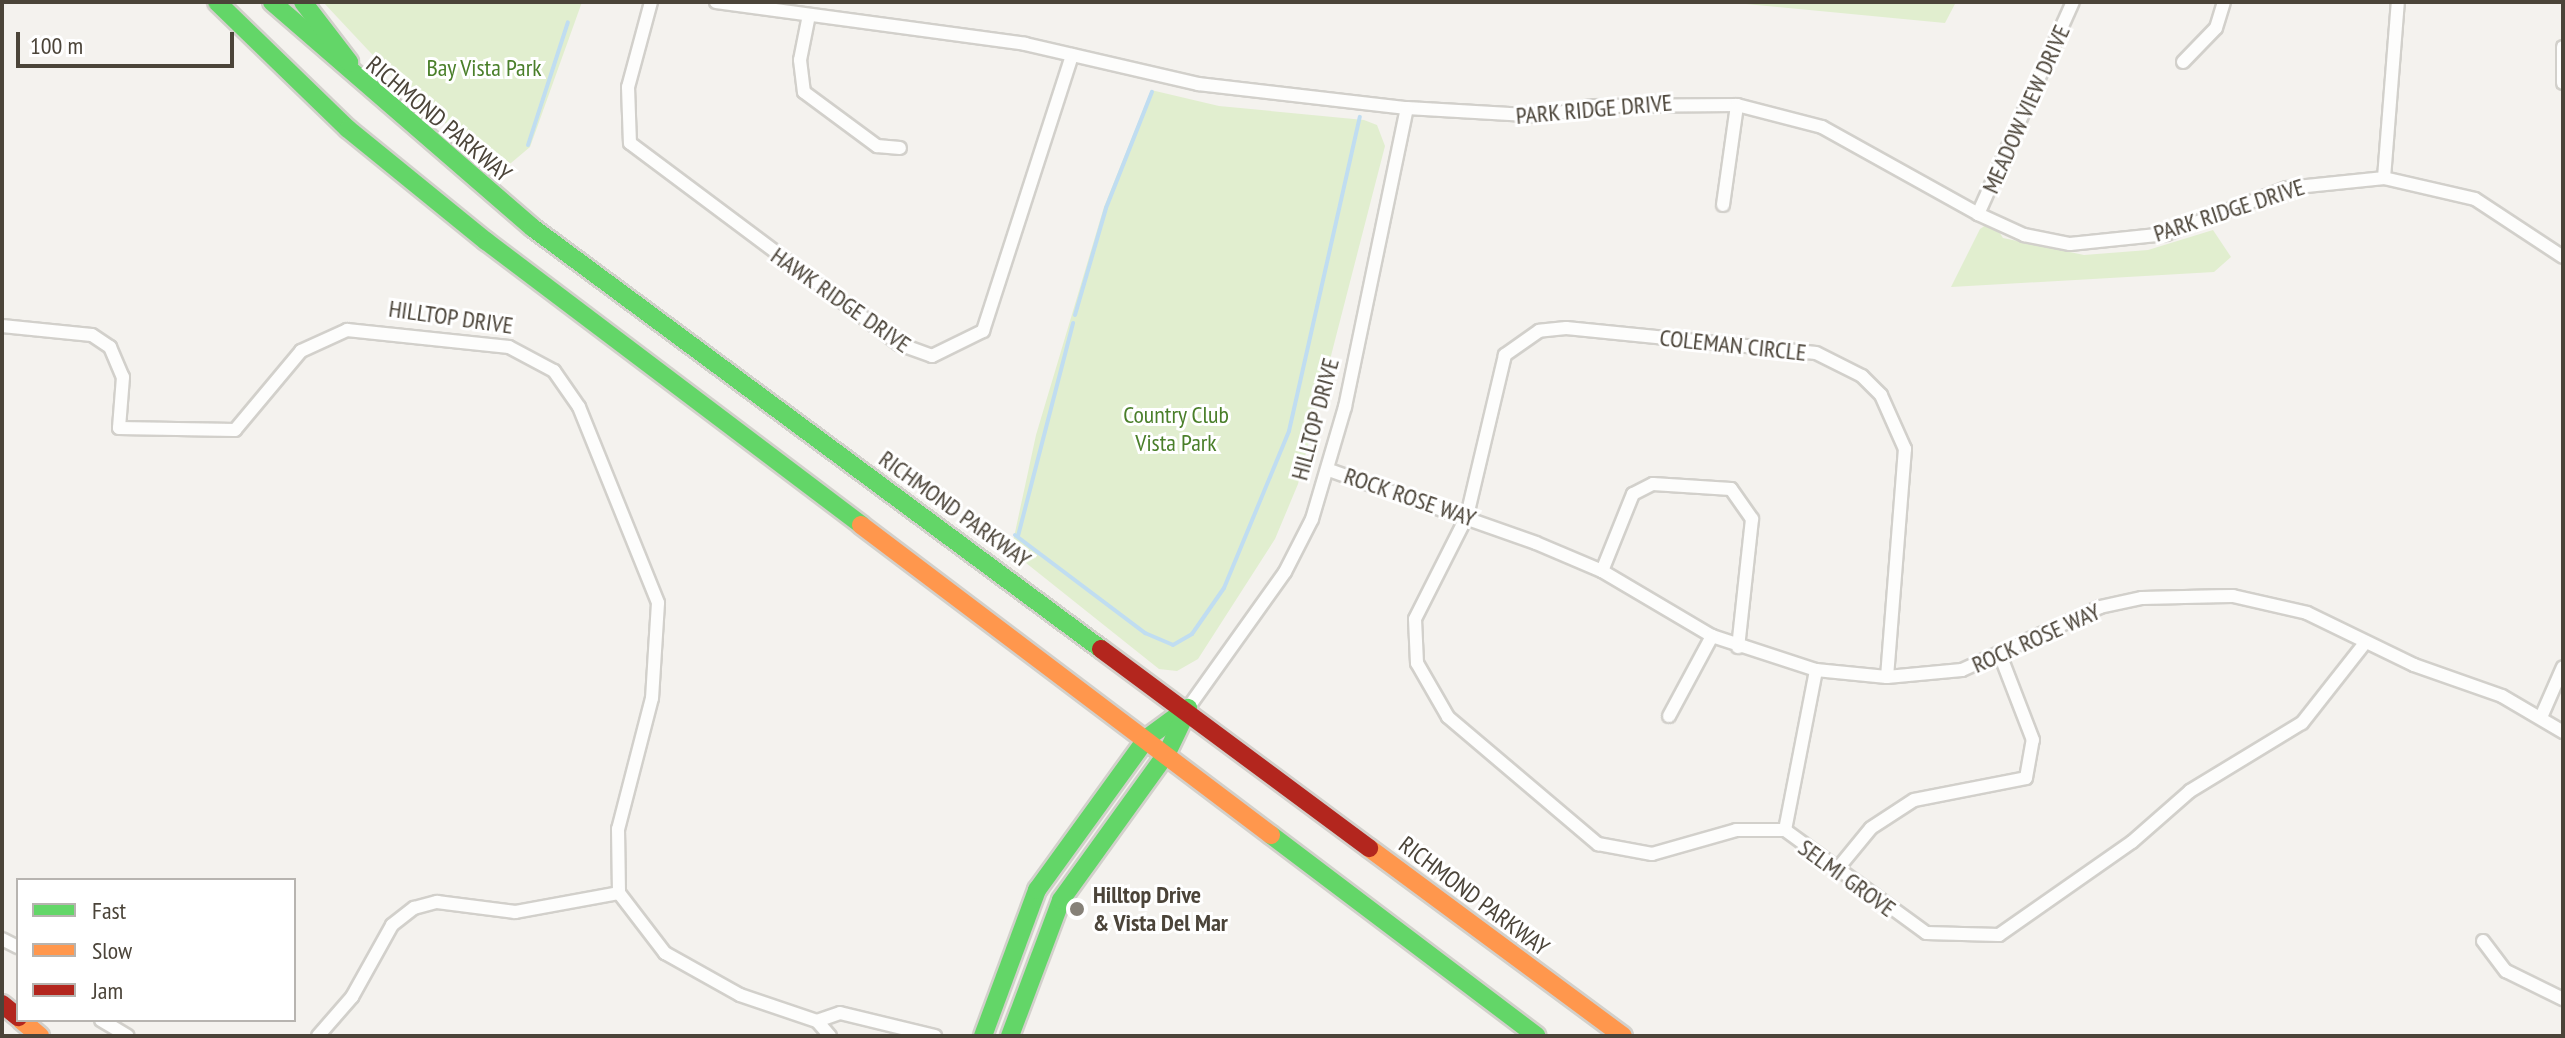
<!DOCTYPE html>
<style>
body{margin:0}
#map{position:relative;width:2565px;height:1038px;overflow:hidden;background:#f4f2ee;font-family:"PT Sans Narrow",sans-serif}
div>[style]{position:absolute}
.green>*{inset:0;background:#e1eecf}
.stream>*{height:4px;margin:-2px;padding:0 2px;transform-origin:2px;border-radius:2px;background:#c0ddf1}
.roads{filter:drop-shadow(2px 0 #d2d0cb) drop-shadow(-2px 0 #d2d0cb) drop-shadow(0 2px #d2d0cb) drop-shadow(0 -2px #d2d0cb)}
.street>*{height:12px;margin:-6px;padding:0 6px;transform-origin:6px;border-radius:6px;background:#fdfdfc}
.fast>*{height:18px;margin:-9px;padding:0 9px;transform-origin:9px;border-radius:9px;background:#63d668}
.slow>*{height:18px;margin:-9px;padding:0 9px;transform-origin:9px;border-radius:9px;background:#ff974d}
.jam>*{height:18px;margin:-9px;padding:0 9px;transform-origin:9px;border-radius:9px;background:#b3261e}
.dots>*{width:22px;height:22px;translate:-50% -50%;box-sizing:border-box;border:4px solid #fff;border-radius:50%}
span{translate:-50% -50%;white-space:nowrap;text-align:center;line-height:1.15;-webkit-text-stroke:6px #fff;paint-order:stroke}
.park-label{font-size:24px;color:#4a7f2a}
.street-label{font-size:24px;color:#4b4439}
.poi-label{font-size:24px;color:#4b4439;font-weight:700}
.left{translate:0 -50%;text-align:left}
.frame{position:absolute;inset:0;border:4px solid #4b4439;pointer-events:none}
.legend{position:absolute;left:16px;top:878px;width:280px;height:144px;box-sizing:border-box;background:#fff;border:2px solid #b7b4b0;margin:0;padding:10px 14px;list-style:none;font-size:24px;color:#4b4439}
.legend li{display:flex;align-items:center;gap:16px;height:40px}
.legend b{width:40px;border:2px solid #b7b4b0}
.scale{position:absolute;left:16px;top:32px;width:218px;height:36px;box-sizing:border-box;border:4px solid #4b4439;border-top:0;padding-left:10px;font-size:24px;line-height:28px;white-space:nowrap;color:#4b4439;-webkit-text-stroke:6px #fff;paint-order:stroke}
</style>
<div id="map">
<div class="green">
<i style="clip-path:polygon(323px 2px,582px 2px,530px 147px,504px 169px,414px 99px)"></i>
<i style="clip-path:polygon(1725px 2px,1956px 2px,1945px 23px)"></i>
<i style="clip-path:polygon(1151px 90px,1219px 106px,1364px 120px,1377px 125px,1385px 146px,1298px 484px,1275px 539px,1198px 659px,1177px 671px,1159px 669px,1011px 551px,1036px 435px,1104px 207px)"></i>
<i style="clip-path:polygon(1992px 221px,2003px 238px,2084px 255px,2148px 250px,2213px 230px,2231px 257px,2214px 272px,1951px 287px,1980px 229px)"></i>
</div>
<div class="stream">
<i style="left:528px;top:145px;width:129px;rotate:-72deg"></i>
<i style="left:1075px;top:315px;width:111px;rotate:-73.8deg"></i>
<i style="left:1106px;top:208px;width:125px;rotate:-68.4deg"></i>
<i style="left:1015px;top:535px;width:163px;rotate:37deg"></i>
<i style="left:1145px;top:633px;width:30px;rotate:23deg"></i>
<i style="left:1173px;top:645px;width:22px;rotate:-30deg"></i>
<i style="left:1192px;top:634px;width:56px;rotate:-55.2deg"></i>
<i style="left:1224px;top:588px;width:170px;rotate:-67.5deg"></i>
<i style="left:1289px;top:431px;width:322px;rotate:-77.3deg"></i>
<i style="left:1018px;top:536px;width:220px;rotate:-75.5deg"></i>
</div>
<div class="roads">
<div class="street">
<i style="left:651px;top:2px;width:88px;rotate:105.1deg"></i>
<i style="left:628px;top:87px;width:56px;rotate:88deg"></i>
<i style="left:630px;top:143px;width:336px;rotate:36.8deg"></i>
<i style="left:899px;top:344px;width:35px;rotate:20deg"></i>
<i style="left:932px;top:356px;width:57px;rotate:-26.1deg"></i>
<i style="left:983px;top:331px;width:290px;rotate:-72.1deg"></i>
<i style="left:716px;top:2px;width:312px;rotate:7.7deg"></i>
<i style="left:1025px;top:44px;width:178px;rotate:13deg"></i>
<i style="left:1198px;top:84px;width:210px;rotate:6.6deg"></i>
<i style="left:1407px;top:108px;width:137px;rotate:3.3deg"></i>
<i style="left:1544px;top:116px;width:49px;rotate:-11.8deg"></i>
<i style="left:1592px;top:106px;width:145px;rotate:-0.4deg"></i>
<i style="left:1737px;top:105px;width:88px;rotate:14.5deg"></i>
<i style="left:1822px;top:127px;width:179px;rotate:29.1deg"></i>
<i style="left:1978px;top:214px;width:51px;rotate:24.5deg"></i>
<i style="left:2024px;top:235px;width:47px;rotate:11.1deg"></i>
<i style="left:2070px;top:244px;width:97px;rotate:-5.9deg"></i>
<i style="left:2166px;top:234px;width:129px;rotate:-20.8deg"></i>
<i style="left:2287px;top:188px;width:98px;rotate:-5.9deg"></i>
<i style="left:2384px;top:178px;width:93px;rotate:13deg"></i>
<i style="left:2475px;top:199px;width:105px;rotate:33.4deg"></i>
<i style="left:809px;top:15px;width:46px;rotate:101.3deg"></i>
<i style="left:800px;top:60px;width:32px;rotate:83deg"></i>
<i style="left:804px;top:92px;width:91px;rotate:36.5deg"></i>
<i style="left:877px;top:146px;width:23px;rotate:5deg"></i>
<i style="left:2563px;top:47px;width:36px;rotate:90deg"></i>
<i style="left:2183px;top:62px;width:47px;rotate:-45.9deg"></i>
<i style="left:2216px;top:28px;width:27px;rotate:-73deg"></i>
<i style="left:2384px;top:178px;width:177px;rotate:-85.5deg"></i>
<i style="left:1723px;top:205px;width:101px;rotate:-82deg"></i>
<i style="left:1978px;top:214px;width:232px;rotate:-65.9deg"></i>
<i style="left:2px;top:326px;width:90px;rotate:5.7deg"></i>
<i style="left:92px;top:335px;width:22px;rotate:34deg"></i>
<i style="left:110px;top:347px;width:33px;rotate:67deg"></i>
<i style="left:123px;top:377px;width:51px;rotate:94.5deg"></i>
<i style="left:119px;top:428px;width:116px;rotate:1deg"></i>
<i style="left:235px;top:430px;width:103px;rotate:-50.1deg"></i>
<i style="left:301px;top:351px;width:51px;rotate:-24.5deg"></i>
<i style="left:347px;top:330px;width:163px;rotate:6deg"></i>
<i style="left:509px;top:347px;width:51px;rotate:28.1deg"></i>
<i style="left:554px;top:371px;width:44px;rotate:55.2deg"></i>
<i style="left:579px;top:407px;width:211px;rotate:68deg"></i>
<i style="left:658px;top:603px;width:95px;rotate:93.6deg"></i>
<i style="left:652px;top:698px;width:135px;rotate:104.5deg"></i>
<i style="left:618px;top:829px;width:64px;rotate:89.1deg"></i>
<i style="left:619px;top:893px;width:76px;rotate:52.5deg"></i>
<i style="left:665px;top:953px;width:86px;rotate:29.2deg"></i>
<i style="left:740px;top:995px;width:81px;rotate:18.7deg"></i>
<i style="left:1329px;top:470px;width:219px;rotate:19.4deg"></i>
<i style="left:1536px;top:543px;width:72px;rotate:23deg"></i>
<i style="left:1602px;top:571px;width:128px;rotate:30.6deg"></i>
<i style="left:1712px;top:636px;width:109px;rotate:18.1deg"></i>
<i style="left:1816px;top:670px;width:71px;rotate:5.6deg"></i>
<i style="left:1887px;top:677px;width:75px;rotate:-5.3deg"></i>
<i style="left:1962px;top:670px;width:152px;rotate:-24.5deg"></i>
<i style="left:2100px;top:607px;width:43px;rotate:-12.1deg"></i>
<i style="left:2142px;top:598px;width:91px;rotate:-1.3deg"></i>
<i style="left:2233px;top:596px;width:76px;rotate:12.9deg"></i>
<i style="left:2307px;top:613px;width:119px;rotate:25.9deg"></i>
<i style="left:2414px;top:665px;width:93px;rotate:19.4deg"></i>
<i style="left:2502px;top:696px;width:71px;rotate:30.5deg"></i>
<i style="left:1602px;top:571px;width:83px;rotate:-68.1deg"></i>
<i style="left:1633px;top:494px;width:22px;rotate:-27deg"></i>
<i style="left:1653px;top:484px;width:78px;rotate:3.7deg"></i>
<i style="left:1731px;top:489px;width:37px;rotate:55deg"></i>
<i style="left:1752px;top:519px;width:129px;rotate:96.2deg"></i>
<i style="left:1887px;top:677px;width:229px;rotate:-85.5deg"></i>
<i style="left:1905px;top:449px;width:59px;rotate:-114deg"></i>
<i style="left:1881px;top:395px;width:27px;rotate:-135deg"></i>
<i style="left:1862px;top:376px;width:51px;rotate:-153.4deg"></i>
<i style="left:1816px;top:353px;width:251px;rotate:-174.3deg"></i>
<i style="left:1566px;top:328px;width:27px;rotate:174deg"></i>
<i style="left:1539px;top:331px;width:42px;rotate:144.8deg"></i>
<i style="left:1505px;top:355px;width:165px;rotate:103.3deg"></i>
<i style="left:1467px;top:516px;width:115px;rotate:116.8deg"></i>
<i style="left:1415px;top:619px;width:44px;rotate:87.4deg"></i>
<i style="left:1417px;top:663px;width:62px;rotate:60.1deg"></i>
<i style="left:1448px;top:717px;width:197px;rotate:40.3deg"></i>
<i style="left:1598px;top:844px;width:55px;rotate:10.5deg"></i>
<i style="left:1652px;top:854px;width:87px;rotate:-15.9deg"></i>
<i style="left:1736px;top:830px;width:49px"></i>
<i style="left:1785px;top:830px;width:175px;rotate:36.1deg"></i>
<i style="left:1926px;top:933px;width:73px;rotate:1.6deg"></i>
<i style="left:1999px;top:935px;width:162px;rotate:-35deg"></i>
<i style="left:2132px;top:842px;width:77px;rotate:-41.3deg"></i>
<i style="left:2190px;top:791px;width:131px;rotate:-31.3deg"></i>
<i style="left:2302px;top:723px;width:102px;rotate:-51.8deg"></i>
<i style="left:1188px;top:708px;width:167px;rotate:-54.5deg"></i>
<i style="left:1285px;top:572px;width:59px;rotate:-63deg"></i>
<i style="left:1312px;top:519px;width:117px;rotate:-73.6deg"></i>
<i style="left:1345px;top:407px;width:305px;rotate:-78.3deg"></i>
<i style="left:2542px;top:715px;width:52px;rotate:-66.4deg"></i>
<i style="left:1669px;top:716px;width:91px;rotate:-61.7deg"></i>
<i style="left:1785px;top:830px;width:163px;rotate:-79deg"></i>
<i style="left:1839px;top:867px;width:50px;rotate:-50.6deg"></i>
<i style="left:1871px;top:828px;width:51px;rotate:-33.1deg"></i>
<i style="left:1914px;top:800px;width:114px;rotate:-11.1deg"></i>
<i style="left:2026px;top:778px;width:39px;rotate:-80deg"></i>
<i style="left:2033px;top:740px;width:89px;rotate:-111.1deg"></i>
<i style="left:2px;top:939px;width:18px;rotate:27deg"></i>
<i style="left:2483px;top:941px;width:38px;rotate:53deg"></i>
<i style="left:2506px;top:971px;width:64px;rotate:26.2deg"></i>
<i style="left:101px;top:1020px;width:31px;rotate:31deg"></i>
<i style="left:817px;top:1021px;width:24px;rotate:-19deg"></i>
<i style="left:840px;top:1013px;width:98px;rotate:13.6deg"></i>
<i style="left:817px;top:1021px;width:20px;rotate:49deg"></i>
<i style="left:318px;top:1036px;width:52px;rotate:-48.9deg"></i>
<i style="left:352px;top:997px;width:82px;rotate:-60.9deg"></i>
<i style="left:392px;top:925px;width:28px;rotate:-38deg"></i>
<i style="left:414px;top:908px;width:24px;rotate:-15deg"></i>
<i style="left:437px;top:902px;width:79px;rotate:7.3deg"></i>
<i style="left:515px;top:912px;width:106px;rotate:-10.4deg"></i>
</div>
<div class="fast">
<i style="left:217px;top:2px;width:182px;rotate:44.1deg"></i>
<i style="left:348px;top:129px;width:178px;rotate:39.1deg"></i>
<i style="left:486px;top:241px;width:470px;rotate:37.1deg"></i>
<i style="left:272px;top:2px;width:345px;rotate:40.9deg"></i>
<i style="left:533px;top:228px;width:707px;rotate:36.55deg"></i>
<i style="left:303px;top:2px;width:76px;rotate:52.5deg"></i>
<i style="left:1271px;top:835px;width:333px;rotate:37.1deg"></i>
<i style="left:983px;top:1036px;width:156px;rotate:-69.7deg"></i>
<i style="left:1037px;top:890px;width:188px;rotate:-54.1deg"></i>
<i style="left:1147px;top:738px;width:51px;rotate:-36.2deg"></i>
<i style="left:1010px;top:1036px;width:145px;rotate:-69.4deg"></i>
<i style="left:1061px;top:900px;width:181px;rotate:-54.2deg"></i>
<i style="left:1167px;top:753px;width:47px;rotate:-64.5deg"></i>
</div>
<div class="slow">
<i style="left:861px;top:525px;width:514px;rotate:37.09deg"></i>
<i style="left:1369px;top:848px;width:316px;rotate:36.5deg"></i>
<i style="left:21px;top:1020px;width:25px;rotate:40deg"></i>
</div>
<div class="jam">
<i style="left:1101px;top:649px;width:334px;rotate:36.6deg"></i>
<i style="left:2px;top:1004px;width:21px;rotate:39deg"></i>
</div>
</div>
<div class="dots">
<i style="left:1077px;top:909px;background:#868178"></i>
</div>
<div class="park-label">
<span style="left:484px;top:68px">Bay Vista Park</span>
<span style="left:1176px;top:429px">Country Club<br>Vista Park</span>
</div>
<div class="street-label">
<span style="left:1594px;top:109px;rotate:-5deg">PARK RIDGE DRIVE</span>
<span style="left:2026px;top:109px;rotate:-66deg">MEADOW VIEW DRIVE</span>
<span style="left:439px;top:119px;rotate:40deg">RICHMOND PARKWAY</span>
<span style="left:2229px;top:210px;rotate:-18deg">PARK RIDGE DRIVE</span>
<span style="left:841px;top:300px;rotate:35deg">HAWK RIDGE DRIVE</span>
<span style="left:451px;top:317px;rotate:8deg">HILLTOP DRIVE</span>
<span style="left:1733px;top:345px;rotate:6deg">COLEMAN CIRCLE</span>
<span style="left:1315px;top:419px;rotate:-75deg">HILLTOP DRIVE</span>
<span style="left:1410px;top:497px;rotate:19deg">ROCK ROSE WAY</span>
<span style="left:955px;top:509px;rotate:36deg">RICHMOND PARKWAY</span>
<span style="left:2036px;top:638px;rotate:-24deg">ROCK ROSE WAY</span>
<span style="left:1847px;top:878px;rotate:36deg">SELMI GROVE</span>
<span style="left:1474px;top:896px;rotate:37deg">RICHMOND PARKWAY</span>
</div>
<div class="poi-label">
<span class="left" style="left:1093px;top:909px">Hilltop Drive<br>&amp; Vista Del Mar</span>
</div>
<div class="frame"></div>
<ul class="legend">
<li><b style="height:10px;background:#63d668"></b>Fast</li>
<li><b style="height:10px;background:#ff974d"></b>Slow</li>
<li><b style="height:10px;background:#b3261e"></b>Jam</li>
</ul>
<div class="scale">100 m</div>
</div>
